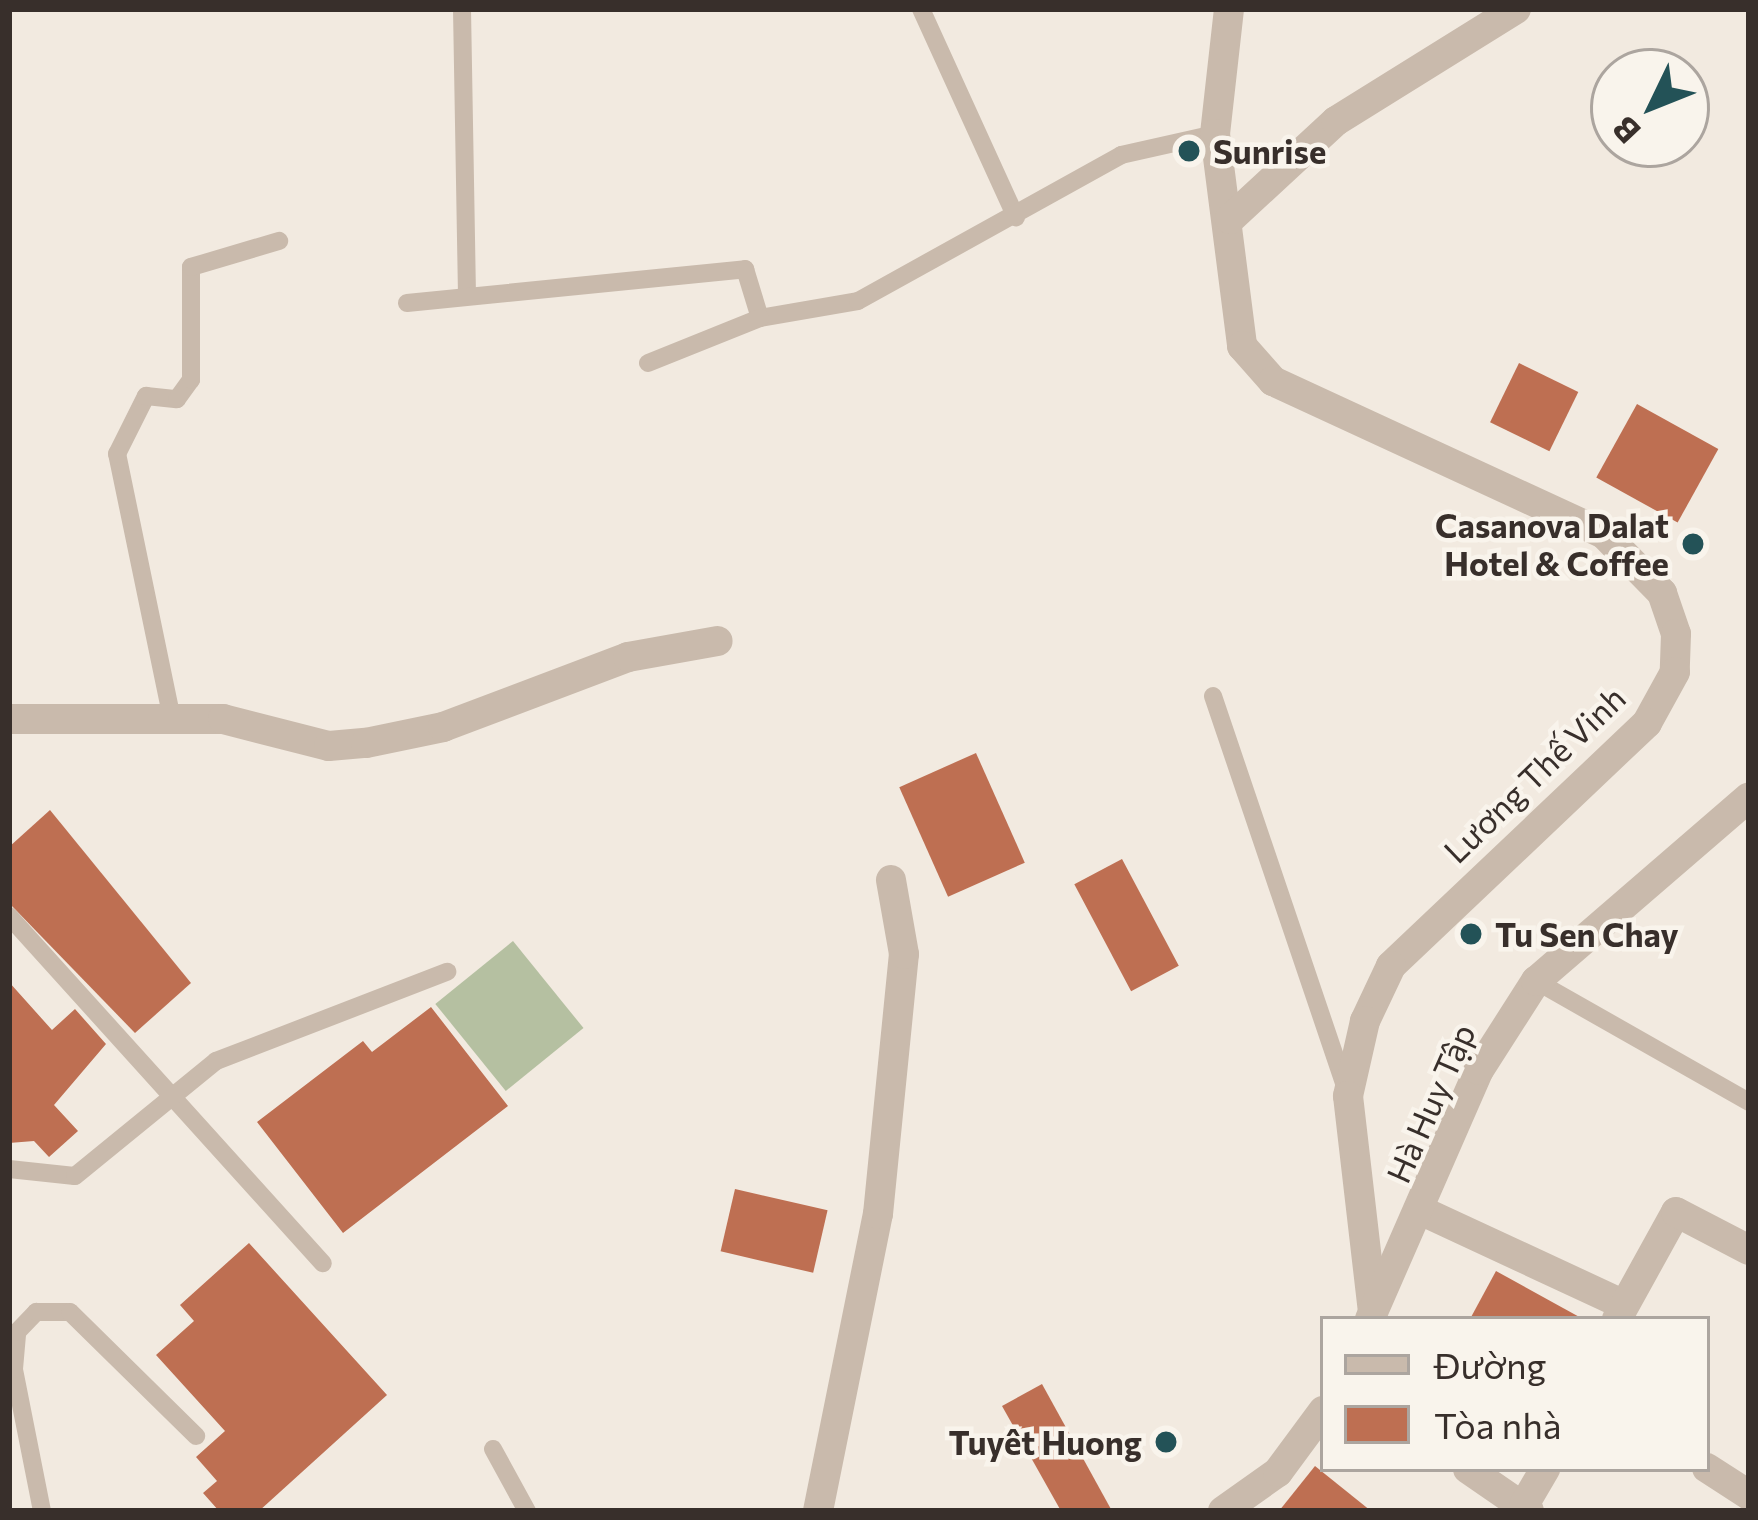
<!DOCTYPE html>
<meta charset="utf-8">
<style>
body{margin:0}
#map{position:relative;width:1758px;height:1520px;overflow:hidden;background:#f2eae0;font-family:Commissioner,sans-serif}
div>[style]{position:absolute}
.green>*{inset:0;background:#b5c0a1;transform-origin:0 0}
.building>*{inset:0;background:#be6f52;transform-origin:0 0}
.service>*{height:18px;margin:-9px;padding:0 9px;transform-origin:9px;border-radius:9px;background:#c9baac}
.minor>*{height:30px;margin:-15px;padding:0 15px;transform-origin:15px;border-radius:15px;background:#c9baac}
.tertiary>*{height:30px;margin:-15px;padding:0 15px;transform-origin:15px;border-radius:15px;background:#c9baac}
.dots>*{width:33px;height:33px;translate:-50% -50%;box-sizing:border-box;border:6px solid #f9f4ec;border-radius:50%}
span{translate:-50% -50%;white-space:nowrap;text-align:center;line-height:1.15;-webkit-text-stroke:9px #f9f4ec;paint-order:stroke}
.poi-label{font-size:33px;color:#382f2b;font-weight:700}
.left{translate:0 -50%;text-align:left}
.right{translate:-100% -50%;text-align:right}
.street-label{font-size:33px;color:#382f2b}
.frame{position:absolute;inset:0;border:12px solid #382f2b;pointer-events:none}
.legend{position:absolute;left:1320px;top:1316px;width:390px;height:156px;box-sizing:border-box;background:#f9f4ec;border:3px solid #aca59f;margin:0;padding:15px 21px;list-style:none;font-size:36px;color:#382f2b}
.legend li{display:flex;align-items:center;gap:24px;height:60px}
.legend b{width:60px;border:3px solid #aca59f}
.north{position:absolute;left:1590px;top:48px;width:120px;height:120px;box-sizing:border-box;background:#f9f4ec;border:3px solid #aca59f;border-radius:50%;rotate:227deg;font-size:33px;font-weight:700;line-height:48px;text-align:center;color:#382f2b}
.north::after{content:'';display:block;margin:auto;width:42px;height:54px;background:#235257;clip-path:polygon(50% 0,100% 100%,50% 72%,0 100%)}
</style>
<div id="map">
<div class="green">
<i style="left:513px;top:941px;width:112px;height:100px;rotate:51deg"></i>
</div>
<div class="building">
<i style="left:1519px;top:363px;width:66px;height:66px;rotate:26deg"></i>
<i style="left:1637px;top:404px;width:93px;height:84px;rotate:29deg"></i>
<i style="left:976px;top:753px;width:120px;height:84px;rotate:66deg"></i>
<i style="clip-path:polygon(50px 810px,191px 983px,135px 1033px,9px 903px,9px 847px)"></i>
<i style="left:1122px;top:859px;width:121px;height:54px;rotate:62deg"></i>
<i style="clip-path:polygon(9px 982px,52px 1030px,75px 1009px,106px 1044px,54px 1105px,78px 1131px,49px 1157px,34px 1141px,9px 1143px)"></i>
<i style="clip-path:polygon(431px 1007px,508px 1106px,343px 1233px,257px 1122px,363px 1041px,372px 1052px)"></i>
<i style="left:735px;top:1189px;width:95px;height:64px;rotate:13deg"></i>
<i style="clip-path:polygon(249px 1243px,387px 1395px,259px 1511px,219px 1511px,203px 1493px,217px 1481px,196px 1457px,225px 1431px,156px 1355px,194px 1321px,180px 1305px)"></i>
<i style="clip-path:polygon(1496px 1271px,1583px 1319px,1470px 1319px)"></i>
<i style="clip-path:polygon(1042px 1384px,1112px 1511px,1061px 1511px,1002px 1406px)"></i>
<i style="clip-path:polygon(1315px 1466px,1371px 1511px,1279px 1511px)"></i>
</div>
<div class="service">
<i style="left:462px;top:9px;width:280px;rotate:89deg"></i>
<i style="left:921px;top:9px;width:229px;rotate:65.5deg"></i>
<i style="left:407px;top:303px;width:340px;rotate:-5.7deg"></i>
<i style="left:745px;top:269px;width:51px;rotate:73deg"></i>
<i style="left:760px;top:318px;width:99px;rotate:-9.8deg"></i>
<i style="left:858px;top:301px;width:301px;rotate:-29deg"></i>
<i style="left:1121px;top:155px;width:96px;rotate:-12.6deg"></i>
<i style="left:648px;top:363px;width:121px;rotate:-21.9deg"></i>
<i style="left:1213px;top:696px;width:412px;rotate:71.3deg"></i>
<i style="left:172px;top:719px;width:271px;rotate:-101.7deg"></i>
<i style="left:117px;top:454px;width:65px;rotate:-63.4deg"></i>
<i style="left:146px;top:396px;width:31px;rotate:6deg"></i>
<i style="left:177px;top:399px;width:24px;rotate:-54deg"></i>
<i style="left:191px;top:380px;width:113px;rotate:-90deg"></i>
<i style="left:191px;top:267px;width:92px;rotate:-16.5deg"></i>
<i style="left:9px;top:916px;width:468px;rotate:47.9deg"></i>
<i style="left:1536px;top:981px;width:245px;rotate:29.6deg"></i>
<i style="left:9px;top:1169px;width:66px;rotate:6.1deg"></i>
<i style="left:75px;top:1176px;width:182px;rotate:-39.2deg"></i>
<i style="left:216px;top:1061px;width:248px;rotate:-21.1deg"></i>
<i style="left:493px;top:1449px;width:71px;rotate:61.3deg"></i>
<i style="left:42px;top:1511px;width:145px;rotate:-101.2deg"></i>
<i style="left:14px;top:1369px;width:37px;rotate:-85deg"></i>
<i style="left:17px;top:1332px;width:28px;rotate:-46deg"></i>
<i style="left:36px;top:1312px;width:34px"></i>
<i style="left:70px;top:1312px;width:177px;rotate:44.5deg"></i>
</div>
<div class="minor">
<i style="left:1229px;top:9px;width:126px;rotate:96.4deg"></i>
<i style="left:1215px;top:134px;width:214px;rotate:82.7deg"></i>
<i style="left:1242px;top:346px;width:47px;rotate:48.5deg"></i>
<i style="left:1273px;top:381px;width:365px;rotate:24.8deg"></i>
<i style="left:1604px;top:534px;width:83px;rotate:45.5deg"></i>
<i style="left:1662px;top:593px;width:43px;rotate:71.1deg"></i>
<i style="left:1676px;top:634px;width:38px;rotate:92deg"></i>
<i style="left:1675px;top:672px;width:58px;rotate:118.8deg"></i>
<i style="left:1647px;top:723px;width:353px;rotate:136.5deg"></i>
<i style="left:1391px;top:966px;width:61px;rotate:115.3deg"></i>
<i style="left:1365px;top:1021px;width:77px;rotate:102.8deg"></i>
<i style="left:1348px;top:1096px;width:217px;rotate:83.4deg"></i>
<i style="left:1230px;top:219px;width:144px;rotate:-42.8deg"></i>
<i style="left:1336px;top:121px;width:212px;rotate:-31.9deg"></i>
<i style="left:9px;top:719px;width:214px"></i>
<i style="left:223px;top:719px;width:109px;rotate:14.3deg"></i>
<i style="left:329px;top:746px;width:37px;rotate:-5deg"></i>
<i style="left:366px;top:743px;width:79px;rotate:-11.7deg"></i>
<i style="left:443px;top:727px;width:198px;rotate:-20.7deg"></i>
<i style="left:628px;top:657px;width:91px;rotate:-10.1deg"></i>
<i style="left:1422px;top:1211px;width:221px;rotate:24.9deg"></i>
<i style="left:1617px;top:1319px;width:122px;rotate:-61.1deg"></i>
<i style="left:1676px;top:1212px;width:82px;rotate:27.5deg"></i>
<i style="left:1707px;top:1468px;width:50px;rotate:32.7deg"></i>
<i style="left:1468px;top:1469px;width:74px;rotate:34.5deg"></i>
<i style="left:1524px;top:1505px;width:42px;rotate:-59.7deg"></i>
<i style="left:818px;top:1511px;width:303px;rotate:-78.6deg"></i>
<i style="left:878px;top:1214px;width:261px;rotate:-84.3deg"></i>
<i style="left:904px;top:954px;width:75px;rotate:-100deg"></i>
</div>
<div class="tertiary">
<i style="left:1370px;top:1319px;width:272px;rotate:-66.4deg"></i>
<i style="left:1479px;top:1070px;width:106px;rotate:-57.4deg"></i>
<i style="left:1536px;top:981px;width:281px;rotate:-40.8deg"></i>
<i style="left:1223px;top:1511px;width:67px;rotate:-35.3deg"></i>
<i style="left:1278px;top:1472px;width:76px;rotate:-53.6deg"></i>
</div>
<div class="dots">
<i style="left:1189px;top:151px;background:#235257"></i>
<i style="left:1693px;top:544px;background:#235257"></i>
<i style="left:1471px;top:934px;background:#235257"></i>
<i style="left:1166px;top:1442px;background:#235257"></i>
</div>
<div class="poi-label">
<span class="left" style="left:1213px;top:151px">Sunrise</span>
<span class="right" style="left:1669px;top:544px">Casanova Dalat<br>Hotel &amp; Coffee</span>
<span class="left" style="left:1495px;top:934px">Tu Sen Chay</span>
<span class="right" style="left:1142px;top:1442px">Tuyêt Huong</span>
</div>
<div class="street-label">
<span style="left:1534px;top:774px;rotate:-44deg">Lương Thế Vinh</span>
<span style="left:1430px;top:1103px;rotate:-66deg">Hà Huy Tập</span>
</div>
<div class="frame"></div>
<ul class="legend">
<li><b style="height:15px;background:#c9baac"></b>Đường</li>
<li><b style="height:33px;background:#be6f52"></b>Tòa nhà</li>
</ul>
<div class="north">B</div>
</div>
